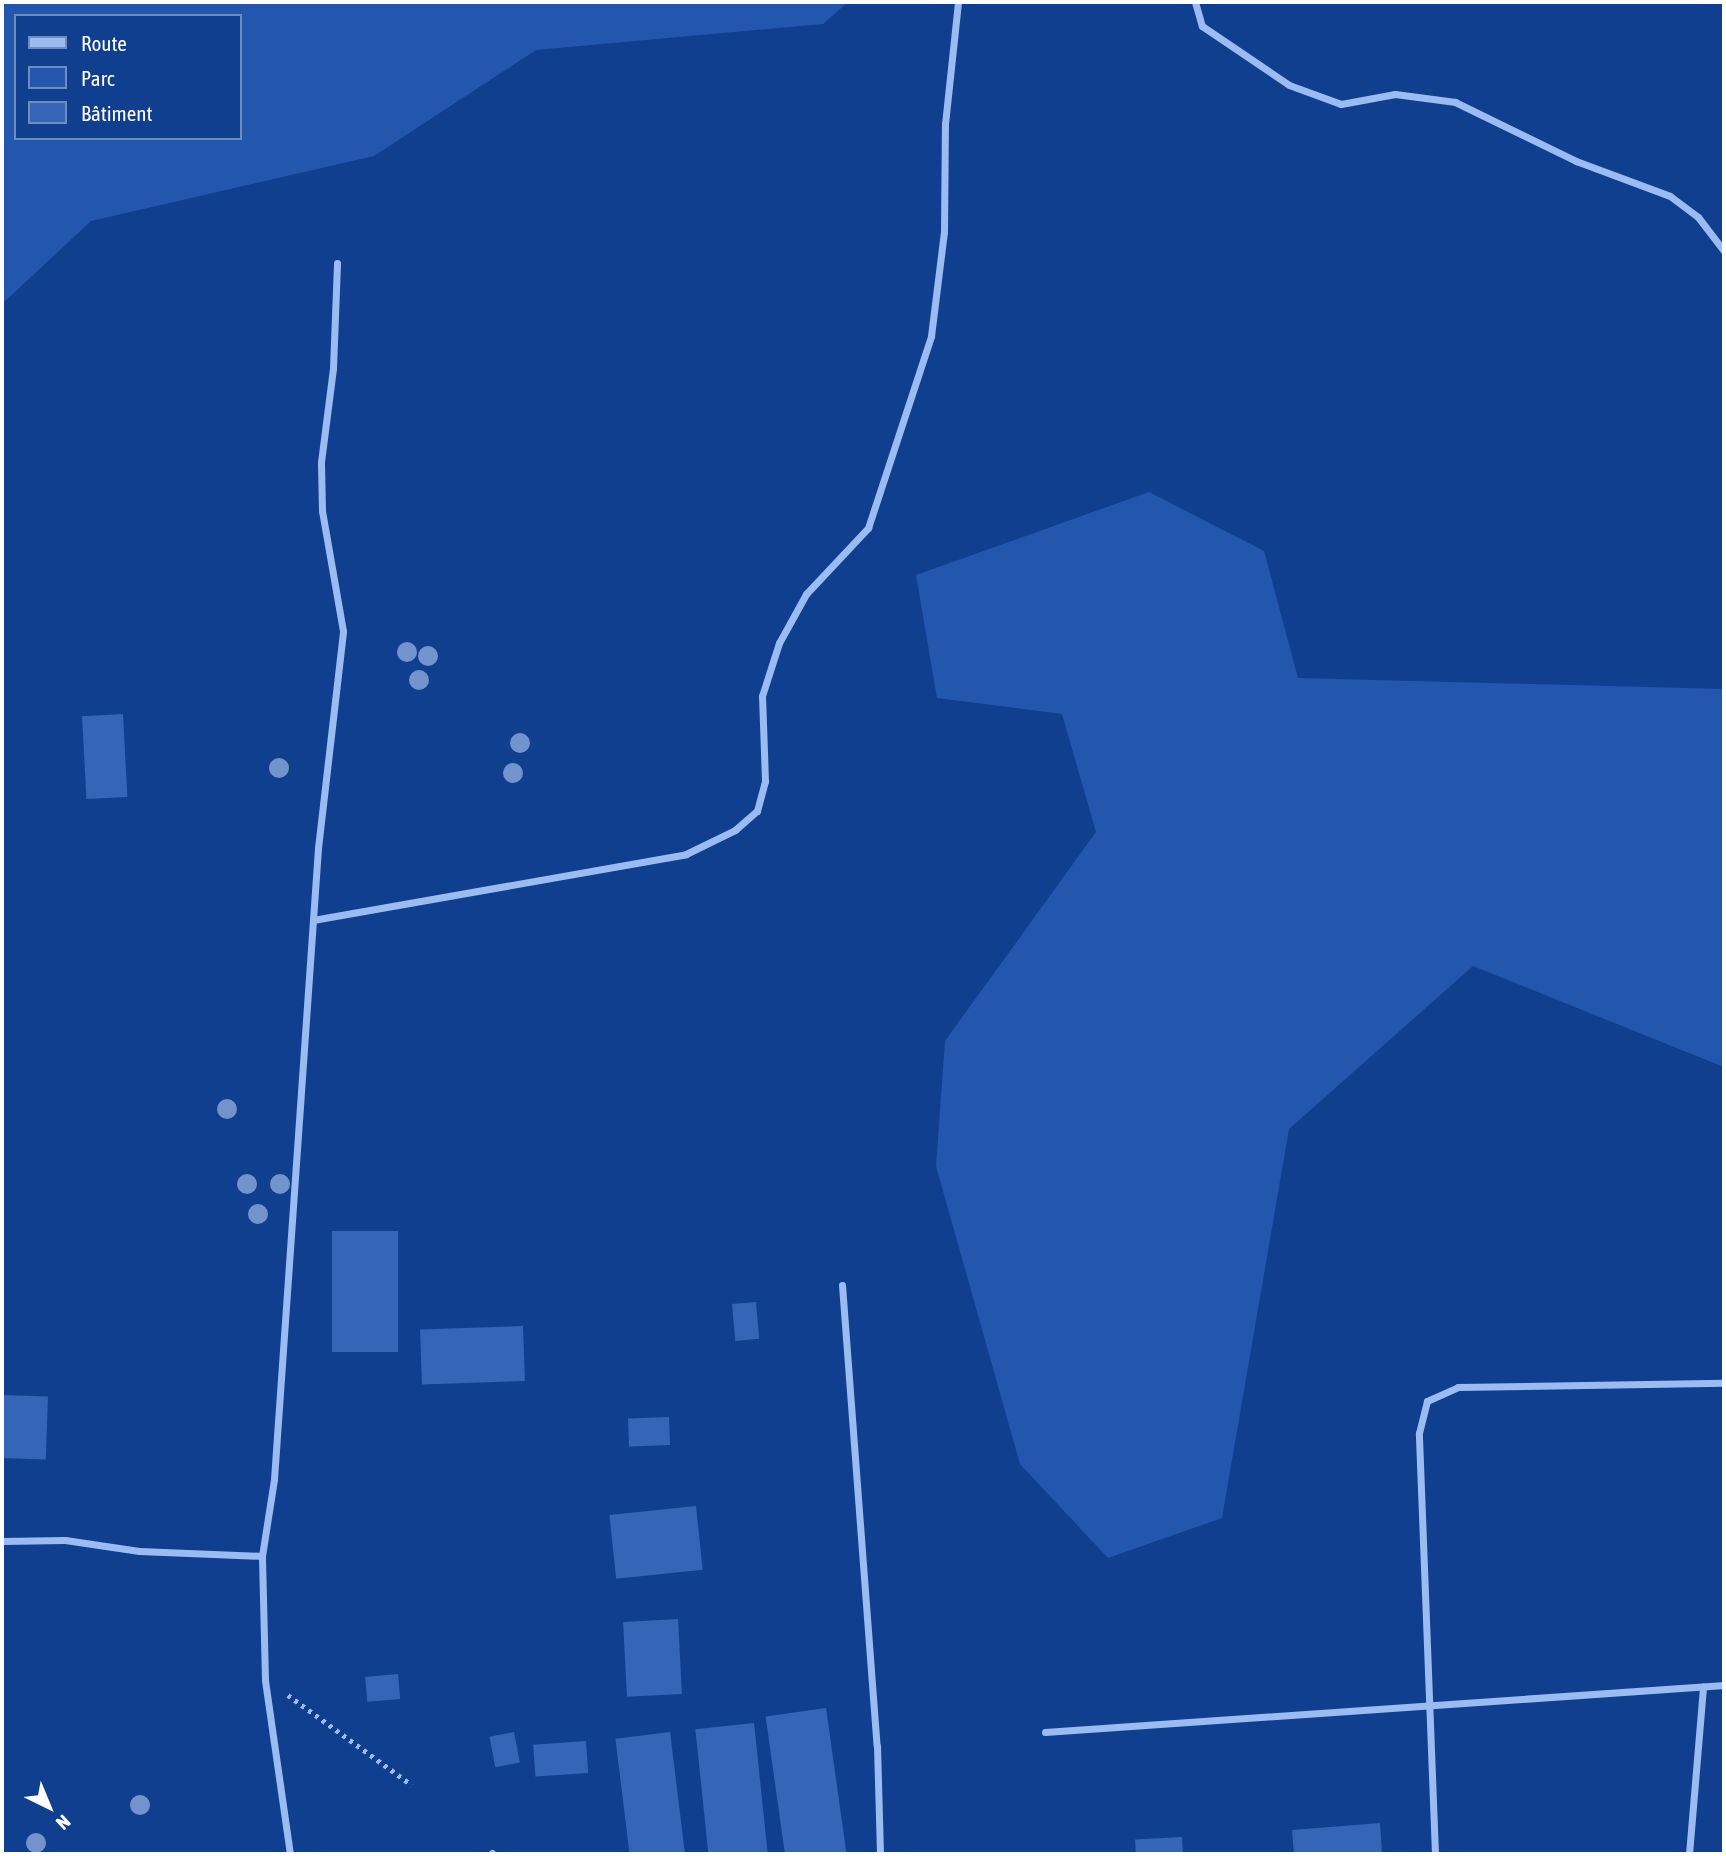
<!DOCTYPE html>
<meta charset="utf-8">
<style>
body{margin:0}
#map{position:relative;width:1726px;height:1856px;overflow:hidden;background:#113f8f;font-family:"Asap Condensed",sans-serif}
div>[style]{position:absolute}
.green>*{inset:0;background:#2357ae}
.building>*{inset:0;background:#3565b6;transform-origin:0 0}
.path>*{height:4.5px;margin-top:-2.25px;transform-origin:0;background:repeating-linear-gradient(90deg,#9bbcf2 0 3.5px,transparent 0 8.5px)}
.street>*{height:7px;margin:-3.5px;padding:0 3.5px;transform-origin:3.5px;border-radius:3.5px;background:#9bbcf2}
.trees>*{width:20px;height:20px;margin:-10px;border-radius:50%;background:#7293cc}
span{translate:-50% -50%;white-space:nowrap;text-align:center;line-height:1.15;-webkit-text-stroke:5px #113f8f;paint-order:stroke}
.frame{position:absolute;inset:0;border:4px solid #fff;pointer-events:none}
.legend{position:absolute;left:14px;top:14px;width:228px;height:126px;box-sizing:border-box;background:#113f8f;border:2px solid #708cbc;margin:0;padding:9px 12px;list-style:none;font-size:21px;color:#fff}
.legend li{display:flex;align-items:center;gap:14px;height:35px}
.legend b{width:35px;border:2px solid #708cbc}
.north{position:absolute;left:14px;top:1772px;width:70px;height:70px;-webkit-text-stroke:5px #113f8f;paint-order:stroke;rotate:137deg;font-size:19px;font-weight:700;line-height:28px;text-align:center;color:#fff}
.north::after{content:'';display:block;margin:auto;width:24px;height:32px;background:#fff;clip-path:polygon(50% 0,100% 100%,50% 72%,0 100%)}
</style>
<div id="map">
<div class="green">
<i style="clip-path:polygon(evenodd,2px 2px,848px 2px,823px 24px,536px 50px,374px 156px,91px 221px,2px 304px,2px 2px,16px 16px,240px 16px,240px 138px,16px 138px,16px 16px)"></i>
<i style="clip-path:polygon(1149px 492px,1264px 551px,1298px 678px,1724px 689px,1724px 1067px,1473px 966px,1289px 1129px,1222px 1518px,1108px 1558px,1020px 1464px,936px 1166px,945px 1041px,1096px 832px,1062px 714px,937px 698px,916px 575px)"></i>
</div>
<div class="building">
<i style="left:123px;top:714px;width:83px;height:41px;rotate:87deg"></i>
<i style="left:332px;top:1231px;width:66px;height:121px"></i>
<i style="left:756px;top:1302px;width:37px;height:24px;rotate:85deg"></i>
<i style="left:523px;top:1326px;width:55px;height:103px;rotate:88deg"></i>
<i style="left:2px;top:1395px;width:46px;height:63px;rotate:2deg"></i>
<i style="left:669px;top:1417px;width:28px;height:41px;rotate:88deg"></i>
<i style="left:696px;top:1506px;width:64px;height:87px;rotate:84deg"></i>
<i style="left:678px;top:1619px;width:75px;height:55px;rotate:87deg"></i>
<i style="left:398px;top:1674px;width:25px;height:33px;rotate:85deg"></i>
<i style="left:826px;top:1708px;width:147px;height:61px;rotate:82deg"></i>
<i style="left:754px;top:1723px;width:132px;height:59px;rotate:84deg"></i>
<i style="left:514px;top:1732px;width:31px;height:25px;rotate:79deg"></i>
<i style="left:670px;top:1732px;width:123px;height:55px;rotate:83deg"></i>
<i style="left:586px;top:1741px;width:32px;height:53px;rotate:86deg"></i>
<i style="clip-path:polygon(1380px 1823px,1382px 1854px,1294px 1854px,1292px 1830px)"></i>
<i style="left:1182px;top:1837px;width:17px;height:47px;rotate:87deg"></i>
</div>
<div class="path">
<i style="left:288px;top:1695px;width:153px;rotate:36deg"></i>
</div>
<div class="street">
<i style="left:1195px;top:2px;width:25px;rotate:74deg"></i>
<i style="left:1202px;top:26px;width:105px;rotate:34.1deg"></i>
<i style="left:1289px;top:85px;width:55px;rotate:20.1deg"></i>
<i style="left:1341px;top:104px;width:55px;rotate:-10.5deg"></i>
<i style="left:1395px;top:94px;width:61px;rotate:7.6deg"></i>
<i style="left:1455px;top:102px;width:135px;rotate:26deg"></i>
<i style="left:1576px;top:161px;width:100px;rotate:20.4deg"></i>
<i style="left:1670px;top:196px;width:35px;rotate:37deg"></i>
<i style="left:1698px;top:217px;width:43px;rotate:52.6deg"></i>
<i style="left:313px;top:920px;width:379px;rotate:-10deg"></i>
<i style="left:686px;top:854px;width:55px;rotate:-26.1deg"></i>
<i style="left:735px;top:830px;width:29px;rotate:-41deg"></i>
<i style="left:757px;top:811px;width:31px;rotate:-75deg"></i>
<i style="left:765px;top:781px;width:85px;rotate:-92deg"></i>
<i style="left:762px;top:696px;width:56px;rotate:-72.2deg"></i>
<i style="left:779px;top:643px;width:56px;rotate:-61.1deg"></i>
<i style="left:806px;top:594px;width:91px;rotate:-46.8deg"></i>
<i style="left:868px;top:528px;width:202px;rotate:-71.8deg"></i>
<i style="left:931px;top:336px;width:105px;rotate:-82.9deg"></i>
<i style="left:944px;top:232px;width:108px;rotate:-89.5deg"></i>
<i style="left:945px;top:124px;width:123px;rotate:-83.9deg"></i>
<i style="left:842px;top:1285px;width:462px;rotate:85.7deg"></i>
<i style="left:877px;top:1746px;width:108px;rotate:88.4deg"></i>
<i style="left:2px;top:1541px;width:63px;rotate:-0.9deg"></i>
<i style="left:65px;top:1540px;width:75px;rotate:8.5deg"></i>
<i style="left:139px;top:1551px;width:123px;rotate:2.3deg"></i>
<i style="left:1045px;top:1732px;width:681px;rotate:-3.96deg"></i>
<i style="left:492px;top:1853px;width:1px;rotate:45deg"></i>
<i style="left:290px;top:1854px;width:176px;rotate:-98.2deg"></i>
<i style="left:265px;top:1680px;width:124px;rotate:-91.4deg"></i>
<i style="left:262px;top:1556px;width:78px;rotate:-81.1deg"></i>
<i style="left:274px;top:1479px;width:633px;rotate:-86.01deg"></i>
<i style="left:318px;top:848px;width:218px;rotate:-83.4deg"></i>
<i style="left:343px;top:631px;width:122px;rotate:-99.9deg"></i>
<i style="left:322px;top:511px;width:49px;rotate:-91.2deg"></i>
<i style="left:321px;top:462px;width:95px;rotate:-82.7deg"></i>
<i style="left:333px;top:368px;width:105px;rotate:-87.8deg"></i>
<i style="left:1435px;top:1854px;width:421px;rotate:-92.2deg"></i>
<i style="left:1419px;top:1433px;width:33px;rotate:-76deg"></i>
<i style="left:1427px;top:1401px;width:34px;rotate:-24deg"></i>
<i style="left:1458px;top:1387px;width:266px;rotate:-0.9deg"></i>
<i style="left:1689px;top:1854px;width:168px;rotate:-85.2deg"></i>
</div>
<div class="trees">
<i style="left:407px;top:652px"></i>
<i style="left:428px;top:656px"></i>
<i style="left:419px;top:680px"></i>
<i style="left:520px;top:743px"></i>
<i style="left:279px;top:768px"></i>
<i style="left:513px;top:773px"></i>
<i style="left:227px;top:1109px"></i>
<i style="left:247px;top:1184px"></i>
<i style="left:280px;top:1184px"></i>
<i style="left:258px;top:1214px"></i>
<i style="left:140px;top:1805px"></i>
<i style="left:36px;top:1843px"></i>
</div>
<div class="frame"></div>
<ul class="legend">
<li><b style="height:9px;background:#9bbcf2"></b>Route</li>
<li><b style="height:19px;background:#2357ae"></b>Parc</li>
<li><b style="height:19px;background:#3565b6"></b>Bâtiment</li>
</ul>
<div class="north">N</div>
</div>
